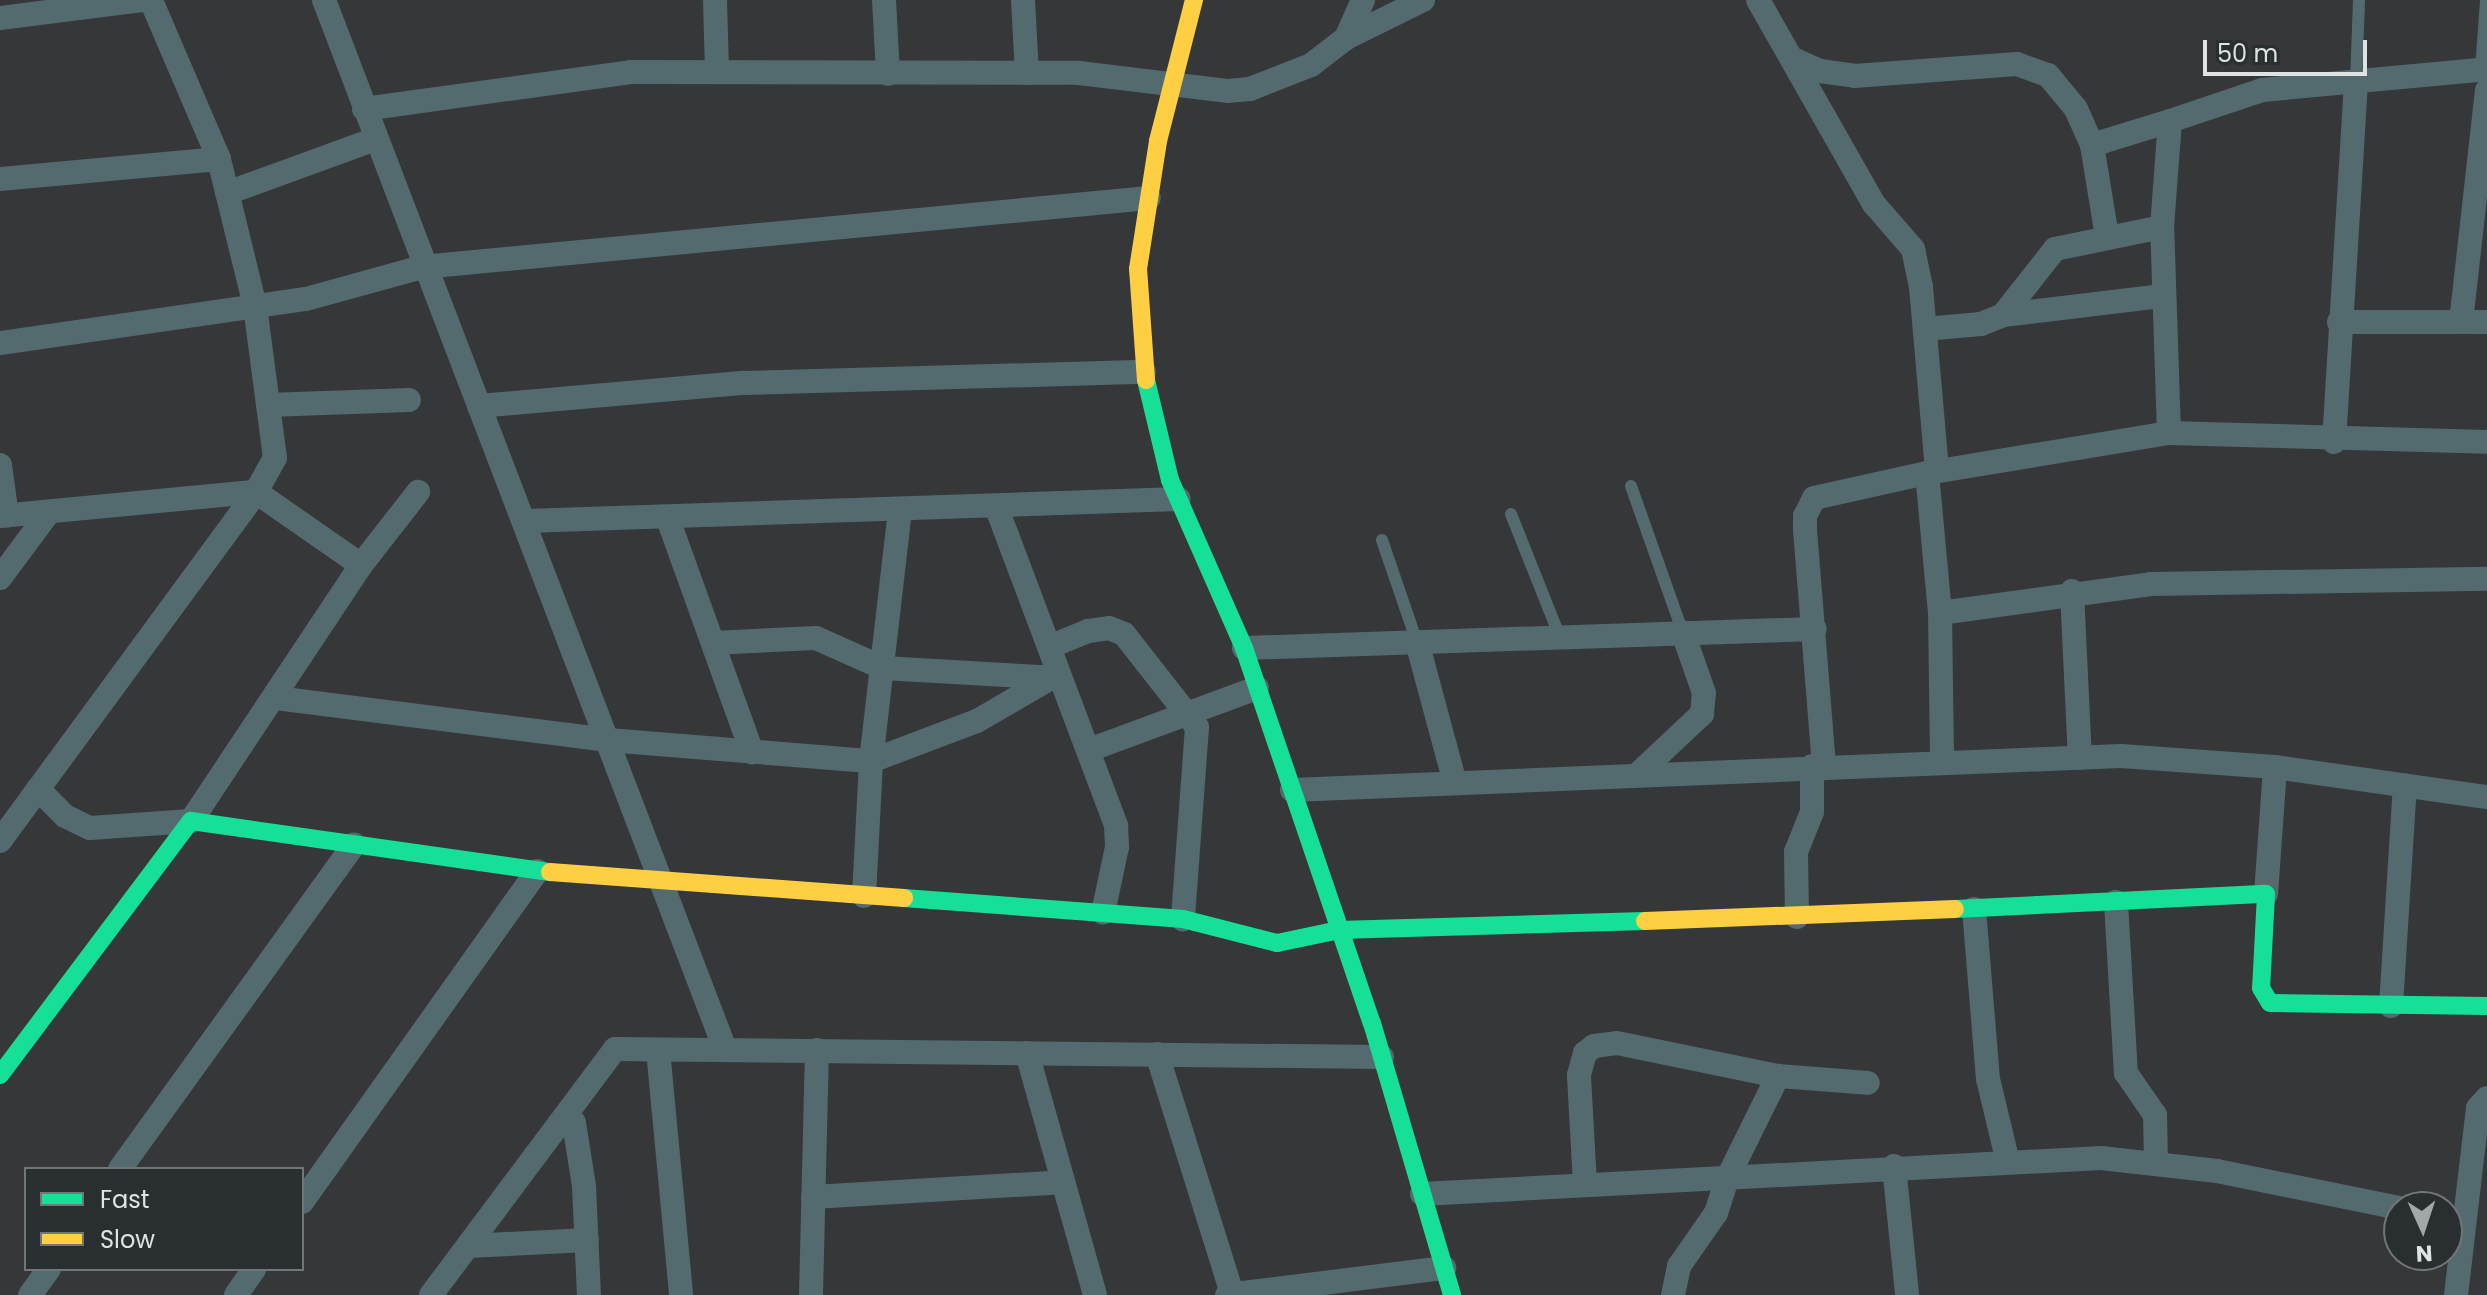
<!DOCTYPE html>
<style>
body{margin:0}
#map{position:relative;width:2487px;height:1295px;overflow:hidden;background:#353739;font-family:Poppins,sans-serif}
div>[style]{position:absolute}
.lane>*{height:12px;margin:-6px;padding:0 6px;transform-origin:6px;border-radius:6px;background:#536b6e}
.street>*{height:24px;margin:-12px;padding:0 12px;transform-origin:12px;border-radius:12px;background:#536b6e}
.fast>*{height:18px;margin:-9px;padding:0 9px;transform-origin:9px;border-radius:9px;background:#16e098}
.slow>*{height:18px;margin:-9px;padding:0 9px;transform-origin:9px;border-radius:9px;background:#ffcf43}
span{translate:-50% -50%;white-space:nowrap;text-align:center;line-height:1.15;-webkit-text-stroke:6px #292e30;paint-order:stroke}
.legend{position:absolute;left:24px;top:1167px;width:280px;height:104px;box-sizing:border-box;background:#292e30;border:2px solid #727678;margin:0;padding:10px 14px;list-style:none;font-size:24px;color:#dfe3e4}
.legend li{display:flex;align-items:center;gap:16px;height:40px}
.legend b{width:40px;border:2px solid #727678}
.north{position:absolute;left:2383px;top:1191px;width:80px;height:80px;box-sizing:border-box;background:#292e30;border:2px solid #727678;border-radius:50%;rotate:177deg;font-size:22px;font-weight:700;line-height:32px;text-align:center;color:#dfe3e4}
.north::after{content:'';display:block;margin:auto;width:28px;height:36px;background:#a4a7a8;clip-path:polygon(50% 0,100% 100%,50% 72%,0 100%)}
.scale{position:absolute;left:2203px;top:40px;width:164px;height:36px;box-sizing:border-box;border:4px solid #dfe3e4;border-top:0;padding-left:10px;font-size:24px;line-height:28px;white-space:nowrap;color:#dfe3e4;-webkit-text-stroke:6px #292e30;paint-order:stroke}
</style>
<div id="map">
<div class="lane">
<i style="left:2481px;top:70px;width:70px;rotate:-85.9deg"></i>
<i style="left:2356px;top:82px;width:82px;rotate:-87.9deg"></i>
<i style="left:1631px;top:486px;width:156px;rotate:70.5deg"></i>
<i style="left:1511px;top:514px;width:132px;rotate:68.3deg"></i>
<i style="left:1382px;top:540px;width:108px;rotate:71.1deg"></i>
</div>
<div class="street">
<i style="left:324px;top:0;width:1123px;rotate:69.08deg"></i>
<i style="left:715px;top:0;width:71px;rotate:88.4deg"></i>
<i style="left:884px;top:0;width:74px;rotate:86.9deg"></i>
<i style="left:1023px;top:0;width:73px;rotate:86.9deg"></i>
<i style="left:1758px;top:0;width:235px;rotate:60.4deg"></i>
<i style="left:1874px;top:204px;width:60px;rotate:49.1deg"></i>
<i style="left:1913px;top:249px;width:39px;rotate:78deg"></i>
<i style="left:1921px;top:287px;width:185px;rotate:85deg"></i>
<i style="left:0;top:18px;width:143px;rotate:-7.2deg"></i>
<i style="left:1346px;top:38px;width:42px;rotate:-65.9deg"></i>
<i style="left:1793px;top:59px;width:30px;rotate:24deg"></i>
<i style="left:1820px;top:71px;width:34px;rotate:8deg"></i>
<i style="left:1854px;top:76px;width:163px;rotate:-4.2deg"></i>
<i style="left:2017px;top:64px;width:33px;rotate:20deg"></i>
<i style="left:2048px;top:75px;width:44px;rotate:50.5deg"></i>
<i style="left:2076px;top:109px;width:39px;rotate:66deg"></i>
<i style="left:2092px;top:145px;width:93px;rotate:80.7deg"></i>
<i style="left:364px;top:109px;width:269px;rotate:-7.9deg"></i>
<i style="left:630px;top:72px;width:449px;rotate:0.1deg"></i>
<i style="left:1079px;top:73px;width:149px;rotate:6.9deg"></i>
<i style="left:1227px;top:91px;width:23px;rotate:-5deg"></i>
<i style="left:1250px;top:89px;width:66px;rotate:-21.5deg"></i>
<i style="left:1311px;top:65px;width:44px;rotate:-37.6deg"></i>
<i style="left:1346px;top:38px;width:86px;rotate:-26.3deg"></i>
<i style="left:2092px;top:145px;width:82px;rotate:-17.1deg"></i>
<i style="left:0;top:179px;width:220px;rotate:-5.2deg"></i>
<i style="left:227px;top:193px;width:158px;rotate:-20deg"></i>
<i style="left:2003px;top:315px;width:161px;rotate:-6.8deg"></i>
<i style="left:2339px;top:322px;width:148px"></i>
<i style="left:2461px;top:322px;width:233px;rotate:-83.6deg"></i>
<i style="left:1925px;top:329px;width:56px;rotate:-5.1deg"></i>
<i style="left:1981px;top:324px;width:24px;rotate:-22deg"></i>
<i style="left:2003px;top:315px;width:84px;rotate:-51.8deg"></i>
<i style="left:2055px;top:249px;width:109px;rotate:-11.6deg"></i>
<i style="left:0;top:343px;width:309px;rotate:-8.2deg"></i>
<i style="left:306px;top:299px;width:120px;rotate:-15.4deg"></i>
<i style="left:422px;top:267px;width:730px;rotate:-5.42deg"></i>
<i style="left:268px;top:405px;width:141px;rotate:-2deg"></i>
<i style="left:479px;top:406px;width:266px;rotate:-5deg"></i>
<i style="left:744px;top:383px;width:400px;rotate:-1.6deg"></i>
<i style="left:2169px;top:433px;width:206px;rotate:-91.9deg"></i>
<i style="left:2162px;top:227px;width:106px;rotate:-85.7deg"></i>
<i style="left:2170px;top:121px;width:97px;rotate:-18.6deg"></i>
<i style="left:2262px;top:90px;width:226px;rotate:-5.3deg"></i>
<i style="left:2334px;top:442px;width:361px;rotate:-86.5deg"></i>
<i style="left:0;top:465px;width:51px;rotate:82.2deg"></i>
<i style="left:1927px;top:473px;width:141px;rotate:84.7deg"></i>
<i style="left:1940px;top:613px;width:149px;rotate:89.2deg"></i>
<i style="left:996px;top:506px;width:342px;rotate:69.4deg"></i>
<i style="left:1116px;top:826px;width:21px;rotate:87deg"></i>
<i style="left:1117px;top:847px;width:67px;rotate:102deg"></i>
<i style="left:0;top:516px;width:257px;rotate:-5.4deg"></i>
<i style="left:256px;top:492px;width:128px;rotate:34.8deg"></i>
<i style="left:668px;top:519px;width:248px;rotate:70.2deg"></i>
<i style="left:526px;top:521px;width:653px;rotate:-1.93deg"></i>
<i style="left:0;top:578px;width:82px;rotate:-53.4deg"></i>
<i style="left:2072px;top:591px;width:167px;rotate:87.3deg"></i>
<i style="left:1940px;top:613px;width:213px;rotate:-7.8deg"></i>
<i style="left:2151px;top:584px;width:336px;rotate:-0.9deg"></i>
<i style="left:1417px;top:642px;width:146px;rotate:74.9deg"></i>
<i style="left:713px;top:643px;width:103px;rotate:-2.8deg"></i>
<i style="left:816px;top:638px;width:73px;rotate:24.1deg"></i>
<i style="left:883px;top:668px;width:171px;rotate:3.3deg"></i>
<i style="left:1049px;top:647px;width:42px;rotate:-22.3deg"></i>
<i style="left:1088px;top:631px;width:21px;rotate:-8deg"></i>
<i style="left:1109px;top:628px;width:16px;rotate:22deg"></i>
<i style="left:1124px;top:634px;width:118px;rotate:51.9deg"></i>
<i style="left:1197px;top:727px;width:193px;rotate:94.2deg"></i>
<i style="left:1244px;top:648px;width:571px;rotate:-1.91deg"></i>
<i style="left:276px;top:698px;width:335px;rotate:7.2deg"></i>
<i style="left:608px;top:740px;width:264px;rotate:4.6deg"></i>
<i style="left:871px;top:761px;width:113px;rotate:-20.7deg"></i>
<i style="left:977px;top:721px;width:86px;rotate:-30.2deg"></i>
<i style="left:1089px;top:750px;width:179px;rotate:-20.3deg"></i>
<i style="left:1824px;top:766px;width:237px;rotate:-94.6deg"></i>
<i style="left:1805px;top:530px;width:14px;rotate:-90deg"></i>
<i style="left:1805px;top:516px;width:20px;rotate:-63deg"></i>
<i style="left:1814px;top:498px;width:116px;rotate:-12.5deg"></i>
<i style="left:1927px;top:473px;width:245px;rotate:-9.4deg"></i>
<i style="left:2169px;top:433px;width:318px;rotate:1.6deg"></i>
<i style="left:1638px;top:774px;width:88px;rotate:-43.2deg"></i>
<i style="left:1702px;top:714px;width:21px;rotate:-85deg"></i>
<i style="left:1704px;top:693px;width:64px;rotate:-109.3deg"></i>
<i style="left:38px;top:789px;width:38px;rotate:45deg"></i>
<i style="left:65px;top:816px;width:28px;rotate:26deg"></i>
<i style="left:90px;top:828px;width:101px;rotate:-4deg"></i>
<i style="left:191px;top:821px;width:307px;rotate:-56.4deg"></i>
<i style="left:361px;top:565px;width:93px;rotate:-52deg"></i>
<i style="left:1292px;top:790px;width:830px;rotate:-2.35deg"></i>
<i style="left:2121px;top:756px;width:154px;rotate:4.1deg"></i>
<i style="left:2275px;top:767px;width:214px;rotate:8.1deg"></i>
<i style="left:0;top:841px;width:433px;rotate:-53.7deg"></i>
<i style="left:256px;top:492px;width:39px;rotate:-61deg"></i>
<i style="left:275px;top:458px;width:153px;rotate:-97.5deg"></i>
<i style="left:255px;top:306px;width:151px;rotate:-103.8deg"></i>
<i style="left:219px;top:159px;width:173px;rotate:-113.2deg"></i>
<i style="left:2266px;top:894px;width:127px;rotate:-85.9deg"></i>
<i style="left:864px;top:896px;width:135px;rotate:-87deg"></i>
<i style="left:871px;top:761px;width:253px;rotate:-83.4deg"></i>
<i style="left:2116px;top:902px;width:171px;rotate:86.7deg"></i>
<i style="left:2126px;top:1073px;width:51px;rotate:55.4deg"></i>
<i style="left:2155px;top:1115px;width:48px;rotate:88.8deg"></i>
<i style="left:1974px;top:909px;width:171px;rotate:85.3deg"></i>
<i style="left:1988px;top:1079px;width:85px;rotate:76.5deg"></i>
<i style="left:1797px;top:917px;width:65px;rotate:-90.9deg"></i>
<i style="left:1796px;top:852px;width:43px;rotate:-68.2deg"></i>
<i style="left:1812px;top:812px;width:46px;rotate:-90deg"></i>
<i style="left:2391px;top:1006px;width:221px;rotate:-86.4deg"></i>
<i style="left:658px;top:1050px;width:246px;rotate:84.6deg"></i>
<i style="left:1027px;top:1053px;width:251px;rotate:74.3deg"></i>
<i style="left:1157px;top:1054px;width:251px;rotate:72.6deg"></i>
<i style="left:568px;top:1115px;width:10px;rotate:53deg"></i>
<i style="left:574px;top:1123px;width:64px;rotate:81deg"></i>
<i style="left:584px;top:1186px;width:109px;rotate:87.4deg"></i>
<i style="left:1894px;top:1166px;width:130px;rotate:84.2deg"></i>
<i style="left:120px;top:1169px;width:400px;rotate:-54.2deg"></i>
<i style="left:1585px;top:1184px;width:109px;rotate:-93.2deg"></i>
<i style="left:1579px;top:1075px;width:23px;rotate:-75deg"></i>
<i style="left:1585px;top:1053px;width:11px;rotate:-38deg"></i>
<i style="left:1594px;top:1046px;width:23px;rotate:-7deg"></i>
<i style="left:1617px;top:1043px;width:164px;rotate:11.6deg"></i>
<i style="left:1778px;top:1076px;width:90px;rotate:4.4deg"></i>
<i style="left:1422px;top:1194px;width:680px;rotate:-3.03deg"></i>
<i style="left:2101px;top:1158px;width:117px;rotate:6.4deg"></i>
<i style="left:2217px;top:1171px;width:186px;rotate:11.5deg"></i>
<i style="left:813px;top:1197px;width:250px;rotate:-3.4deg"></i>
<i style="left:302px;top:1202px;width:406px;rotate:-54.6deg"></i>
<i style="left:468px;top:1246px;width:119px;rotate:-2.9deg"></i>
<i style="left:30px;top:1295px;width:32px;rotate:-54deg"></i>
<i style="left:236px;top:1295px;width:32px;rotate:-55deg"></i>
<i style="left:431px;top:1295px;width:307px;rotate:-53.2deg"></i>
<i style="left:615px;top:1049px;width:767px;rotate:0.6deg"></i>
<i style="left:811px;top:1295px;width:245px;rotate:-88.6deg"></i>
<i style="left:1227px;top:1295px;width:219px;rotate:-7.1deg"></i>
<i style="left:1673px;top:1295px;width:30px;rotate:-78deg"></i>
<i style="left:1679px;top:1266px;width:65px;rotate:-55.1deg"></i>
<i style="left:1716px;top:1213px;width:38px;rotate:-72deg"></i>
<i style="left:1728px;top:1177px;width:113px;rotate:-63.7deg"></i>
<i style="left:2456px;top:1295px;width:188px;rotate:-83.3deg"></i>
<i style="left:2478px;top:1108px;width:13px;rotate:-48deg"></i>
</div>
<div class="fast">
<i style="left:1146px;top:380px;width:103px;rotate:76.5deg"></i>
<i style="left:1170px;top:480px;width:184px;rotate:66.2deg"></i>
<i style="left:1244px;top:648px;width:396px;rotate:71.2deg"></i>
<i style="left:1372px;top:1023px;width:284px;rotate:73.6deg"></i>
<i style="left:904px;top:898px;width:280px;rotate:4.3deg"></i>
<i style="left:1183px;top:919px;width:97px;rotate:14.3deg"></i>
<i style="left:1277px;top:943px;width:63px;rotate:-11.8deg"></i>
<i style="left:1339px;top:930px;width:306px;rotate:-1.7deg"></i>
<i style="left:1955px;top:909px;width:311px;rotate:-2.8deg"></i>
<i style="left:2266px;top:894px;width:94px;rotate:93deg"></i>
<i style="left:2261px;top:988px;width:17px;rotate:59deg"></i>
<i style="left:2270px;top:1003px;width:217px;rotate:0.8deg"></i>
<i style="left:0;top:1075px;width:318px;rotate:-53.1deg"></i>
<i style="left:191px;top:821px;width:363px;rotate:8.1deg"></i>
</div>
<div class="slow">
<i style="left:1146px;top:380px;width:111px;rotate:-94.1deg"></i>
<i style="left:1138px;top:269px;width:130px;rotate:-81.1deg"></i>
<i style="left:1158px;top:141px;width:146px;rotate:-75.7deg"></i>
<i style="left:550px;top:872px;width:355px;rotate:4.2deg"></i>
<i style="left:1645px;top:921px;width:310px;rotate:-2.2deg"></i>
</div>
<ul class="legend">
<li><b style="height:10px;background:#16e098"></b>Fast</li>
<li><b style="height:10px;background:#ffcf43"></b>Slow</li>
</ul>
<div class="north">N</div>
<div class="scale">50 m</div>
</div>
